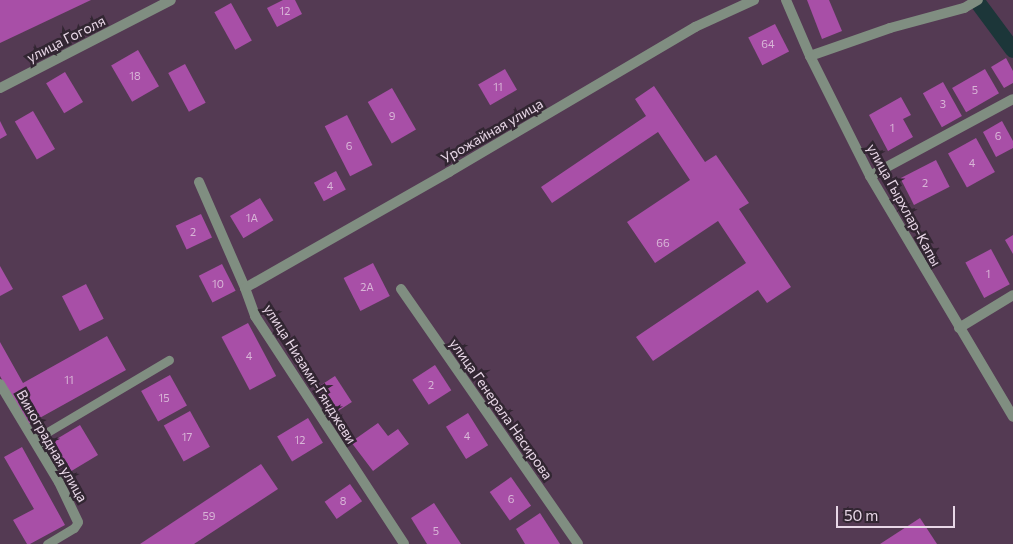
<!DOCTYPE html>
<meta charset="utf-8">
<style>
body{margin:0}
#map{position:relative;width:1013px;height:544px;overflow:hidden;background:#543a53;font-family:Commissioner,sans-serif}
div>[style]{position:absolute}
.canal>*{height:16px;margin:-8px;padding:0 8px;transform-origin:8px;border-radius:8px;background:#1c3639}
.building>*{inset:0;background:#a84fa7;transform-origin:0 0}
.service>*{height:9px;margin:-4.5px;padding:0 4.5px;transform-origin:4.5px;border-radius:4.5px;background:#808e81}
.minor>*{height:10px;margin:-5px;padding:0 5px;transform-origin:5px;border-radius:5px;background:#808e81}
span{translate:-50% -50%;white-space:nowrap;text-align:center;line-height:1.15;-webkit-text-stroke:5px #322632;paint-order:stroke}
.number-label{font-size:11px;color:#d8b5d7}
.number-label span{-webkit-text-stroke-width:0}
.street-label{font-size:14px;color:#e8d7e7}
.scale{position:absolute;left:836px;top:506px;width:119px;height:22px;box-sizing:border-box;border:2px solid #e8d7e7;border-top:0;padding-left:6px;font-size:15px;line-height:18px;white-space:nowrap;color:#e8d7e7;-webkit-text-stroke:4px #322632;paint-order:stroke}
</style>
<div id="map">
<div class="canal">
<i style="left:976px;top:0;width:62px;rotate:53.5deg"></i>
</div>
<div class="building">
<i style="clip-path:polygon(0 0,91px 0,0 43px)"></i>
<i style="clip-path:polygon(283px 0,295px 0,302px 14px,277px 27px,267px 8px)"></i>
<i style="clip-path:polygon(807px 0,829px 0,842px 31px,822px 39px)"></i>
<i style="left:231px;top:3px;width:43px;height:19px;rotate:61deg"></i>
<i style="left:775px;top:24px;width:31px;height:30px;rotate:63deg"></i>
<i style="left:138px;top:50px;width:42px;height:31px;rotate:60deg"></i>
<i style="clip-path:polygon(1006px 58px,1013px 71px,1013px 83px,1004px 88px,991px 67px)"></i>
<i style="left:185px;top:64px;width:44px;height:19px;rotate:62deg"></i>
<i style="left:505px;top:69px;width:24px;height:31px;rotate:60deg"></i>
<i style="left:985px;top:69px;width:28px;height:38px;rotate:60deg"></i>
<i style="left:65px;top:72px;width:35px;height:22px;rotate:59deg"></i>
<i style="left:943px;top:82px;width:39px;height:23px;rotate:61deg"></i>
<i style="clip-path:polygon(654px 86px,705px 162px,716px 155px,749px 203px,739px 209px,791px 287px,767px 303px,758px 290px,653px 361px,636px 337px,746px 263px,718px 221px,655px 263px,627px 222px,690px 180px,658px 132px,552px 203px,541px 187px,646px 116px,635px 99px)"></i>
<i style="left:392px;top:88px;width:48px;height:28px;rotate:60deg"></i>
<i style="clip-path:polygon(901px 97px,911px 115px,903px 119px,913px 137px,888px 151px,869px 115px)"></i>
<i style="left:33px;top:111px;width:44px;height:21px;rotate:60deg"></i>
<i style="left:347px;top:115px;width:56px;height:25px;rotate:63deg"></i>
<i style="clip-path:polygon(0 121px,7px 135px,0 139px)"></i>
<i style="clip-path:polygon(1002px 121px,1013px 141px,1013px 148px,996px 157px,983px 132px)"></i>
<i style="left:976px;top:138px;width:39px;height:32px;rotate:61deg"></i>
<i style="left:936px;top:160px;width:30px;height:40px;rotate:63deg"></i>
<i style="left:336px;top:171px;width:21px;height:25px;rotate:62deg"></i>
<i style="left:260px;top:198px;width:26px;height:35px;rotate:59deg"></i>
<i style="left:201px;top:214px;width:26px;height:28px;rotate:65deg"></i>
<i style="clip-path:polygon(1013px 235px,1013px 254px,1005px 240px)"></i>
<i style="left:991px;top:249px;width:40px;height:29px;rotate:62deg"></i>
<i style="left:373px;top:263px;width:37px;height:33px;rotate:63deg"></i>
<i style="left:222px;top:264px;width:30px;height:26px;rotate:63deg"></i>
<i style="clip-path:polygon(0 266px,13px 289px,0 296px)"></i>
<i style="left:86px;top:284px;width:39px;height:27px;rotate:63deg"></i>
<i style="left:248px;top:323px;width:60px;height:30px;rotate:62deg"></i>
<i style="clip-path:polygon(107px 336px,126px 370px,27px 425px,0 376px,0 342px,23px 383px)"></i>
<i style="left:435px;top:365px;width:30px;height:27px;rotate:57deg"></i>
<i style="left:170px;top:375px;width:35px;height:33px;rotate:61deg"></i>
<i style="left:335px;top:376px;width:31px;height:25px;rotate:57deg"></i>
<i style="left:190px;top:411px;width:41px;height:30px;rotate:61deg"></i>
<i style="left:468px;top:413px;width:38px;height:26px;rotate:58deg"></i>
<i style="left:308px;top:418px;width:29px;height:36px;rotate:59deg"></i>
<i style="clip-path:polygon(378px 423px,388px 436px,398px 429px,409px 444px,373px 471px,351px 442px)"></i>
<i style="left:80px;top:425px;width:35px;height:33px;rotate:59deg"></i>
<i style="clip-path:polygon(22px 447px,65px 525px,30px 544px,27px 544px,13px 520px,34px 509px,4px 457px)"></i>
<i style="clip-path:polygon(261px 464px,278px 489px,194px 544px,140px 544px)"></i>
<i style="left:511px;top:477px;width:35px;height:26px;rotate:55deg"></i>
<i style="left:350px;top:484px;width:21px;height:31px;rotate:55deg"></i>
<i style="clip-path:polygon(434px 503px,461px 544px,427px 544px,411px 518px)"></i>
<i style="clip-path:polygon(540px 513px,560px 544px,525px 544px,516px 529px)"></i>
<i style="clip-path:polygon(920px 518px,937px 544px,880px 544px)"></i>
</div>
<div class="service">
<i style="left:34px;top:440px;width:157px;rotate:-30.7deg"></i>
<i style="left:47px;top:544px;width:31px;rotate:-31deg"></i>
<i style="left:74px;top:528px;width:7px;rotate:-56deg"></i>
</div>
<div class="minor">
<i style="left:786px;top:0;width:61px;rotate:66.8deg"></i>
<i style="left:810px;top:56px;width:134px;rotate:63.4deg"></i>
<i style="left:870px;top:176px;width:280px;rotate:59.3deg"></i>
<i style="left:810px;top:56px;width:85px;rotate:-19.3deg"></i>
<i style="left:890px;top:28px;width:77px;rotate:-15.1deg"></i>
<i style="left:964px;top:8px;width:16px;rotate:-30deg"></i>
<i style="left:0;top:88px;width:192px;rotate:-27.2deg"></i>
<i style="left:870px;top:176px;width:162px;rotate:-28.3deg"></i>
<i style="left:199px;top:182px;width:116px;rotate:66.5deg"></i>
<i style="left:245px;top:288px;width:30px;rotate:70deg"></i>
<i style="left:255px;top:316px;width:272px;rotate:56.8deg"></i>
<i style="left:245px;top:288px;width:235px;rotate:-29.6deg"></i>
<i style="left:449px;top:172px;width:286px;rotate:-30.5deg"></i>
<i style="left:695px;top:27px;width:65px;rotate:-24.6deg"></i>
<i style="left:401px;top:289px;width:310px;rotate:55.2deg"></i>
<i style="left:959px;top:328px;width:63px;rotate:-31.4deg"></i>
<i style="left:0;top:384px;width:114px;rotate:59deg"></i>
<i style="left:59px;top:482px;width:44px;rotate:64.6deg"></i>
</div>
<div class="number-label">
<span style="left:285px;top:11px">12</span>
<span style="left:768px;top:44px">64</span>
<span style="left:135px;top:76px">18</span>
<span style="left:498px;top:87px">11</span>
<span style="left:975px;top:90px">5</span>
<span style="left:943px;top:104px">3</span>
<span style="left:392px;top:116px">9</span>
<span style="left:892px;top:128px">1</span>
<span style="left:998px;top:136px">6</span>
<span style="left:349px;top:146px">6</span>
<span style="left:972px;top:163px">4</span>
<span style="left:925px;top:183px">2</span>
<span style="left:330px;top:186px">4</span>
<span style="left:252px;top:218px">1А</span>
<span style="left:193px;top:232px">2</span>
<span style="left:663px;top:243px">66</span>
<span style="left:988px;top:274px">1</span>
<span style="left:218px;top:284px">10</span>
<span style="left:367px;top:287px">2А</span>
<span style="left:249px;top:356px">4</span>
<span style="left:69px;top:380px">11</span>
<span style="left:431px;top:385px">2</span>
<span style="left:164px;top:398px">15</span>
<span style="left:467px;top:436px">4</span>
<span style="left:187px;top:437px">17</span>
<span style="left:300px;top:440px">12</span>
<span style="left:511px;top:499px">6</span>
<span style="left:343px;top:501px">8</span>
<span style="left:209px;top:516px">59</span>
<span style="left:436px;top:531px">5</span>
</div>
<div class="street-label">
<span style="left:66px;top:39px;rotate:-27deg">улица Гоголя</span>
<span style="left:492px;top:131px;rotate:-30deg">Урожайная улица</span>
<span style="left:904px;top:205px;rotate:61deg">улица Гырхлар-Капы</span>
<span style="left:310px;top:374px;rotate:58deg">улица Низами-Гянджеви</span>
<span style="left:501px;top:409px;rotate:55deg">улица Генерала Насирова</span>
<span style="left:52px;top:446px;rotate:60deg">Виноградная улица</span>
</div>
<div class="scale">50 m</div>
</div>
